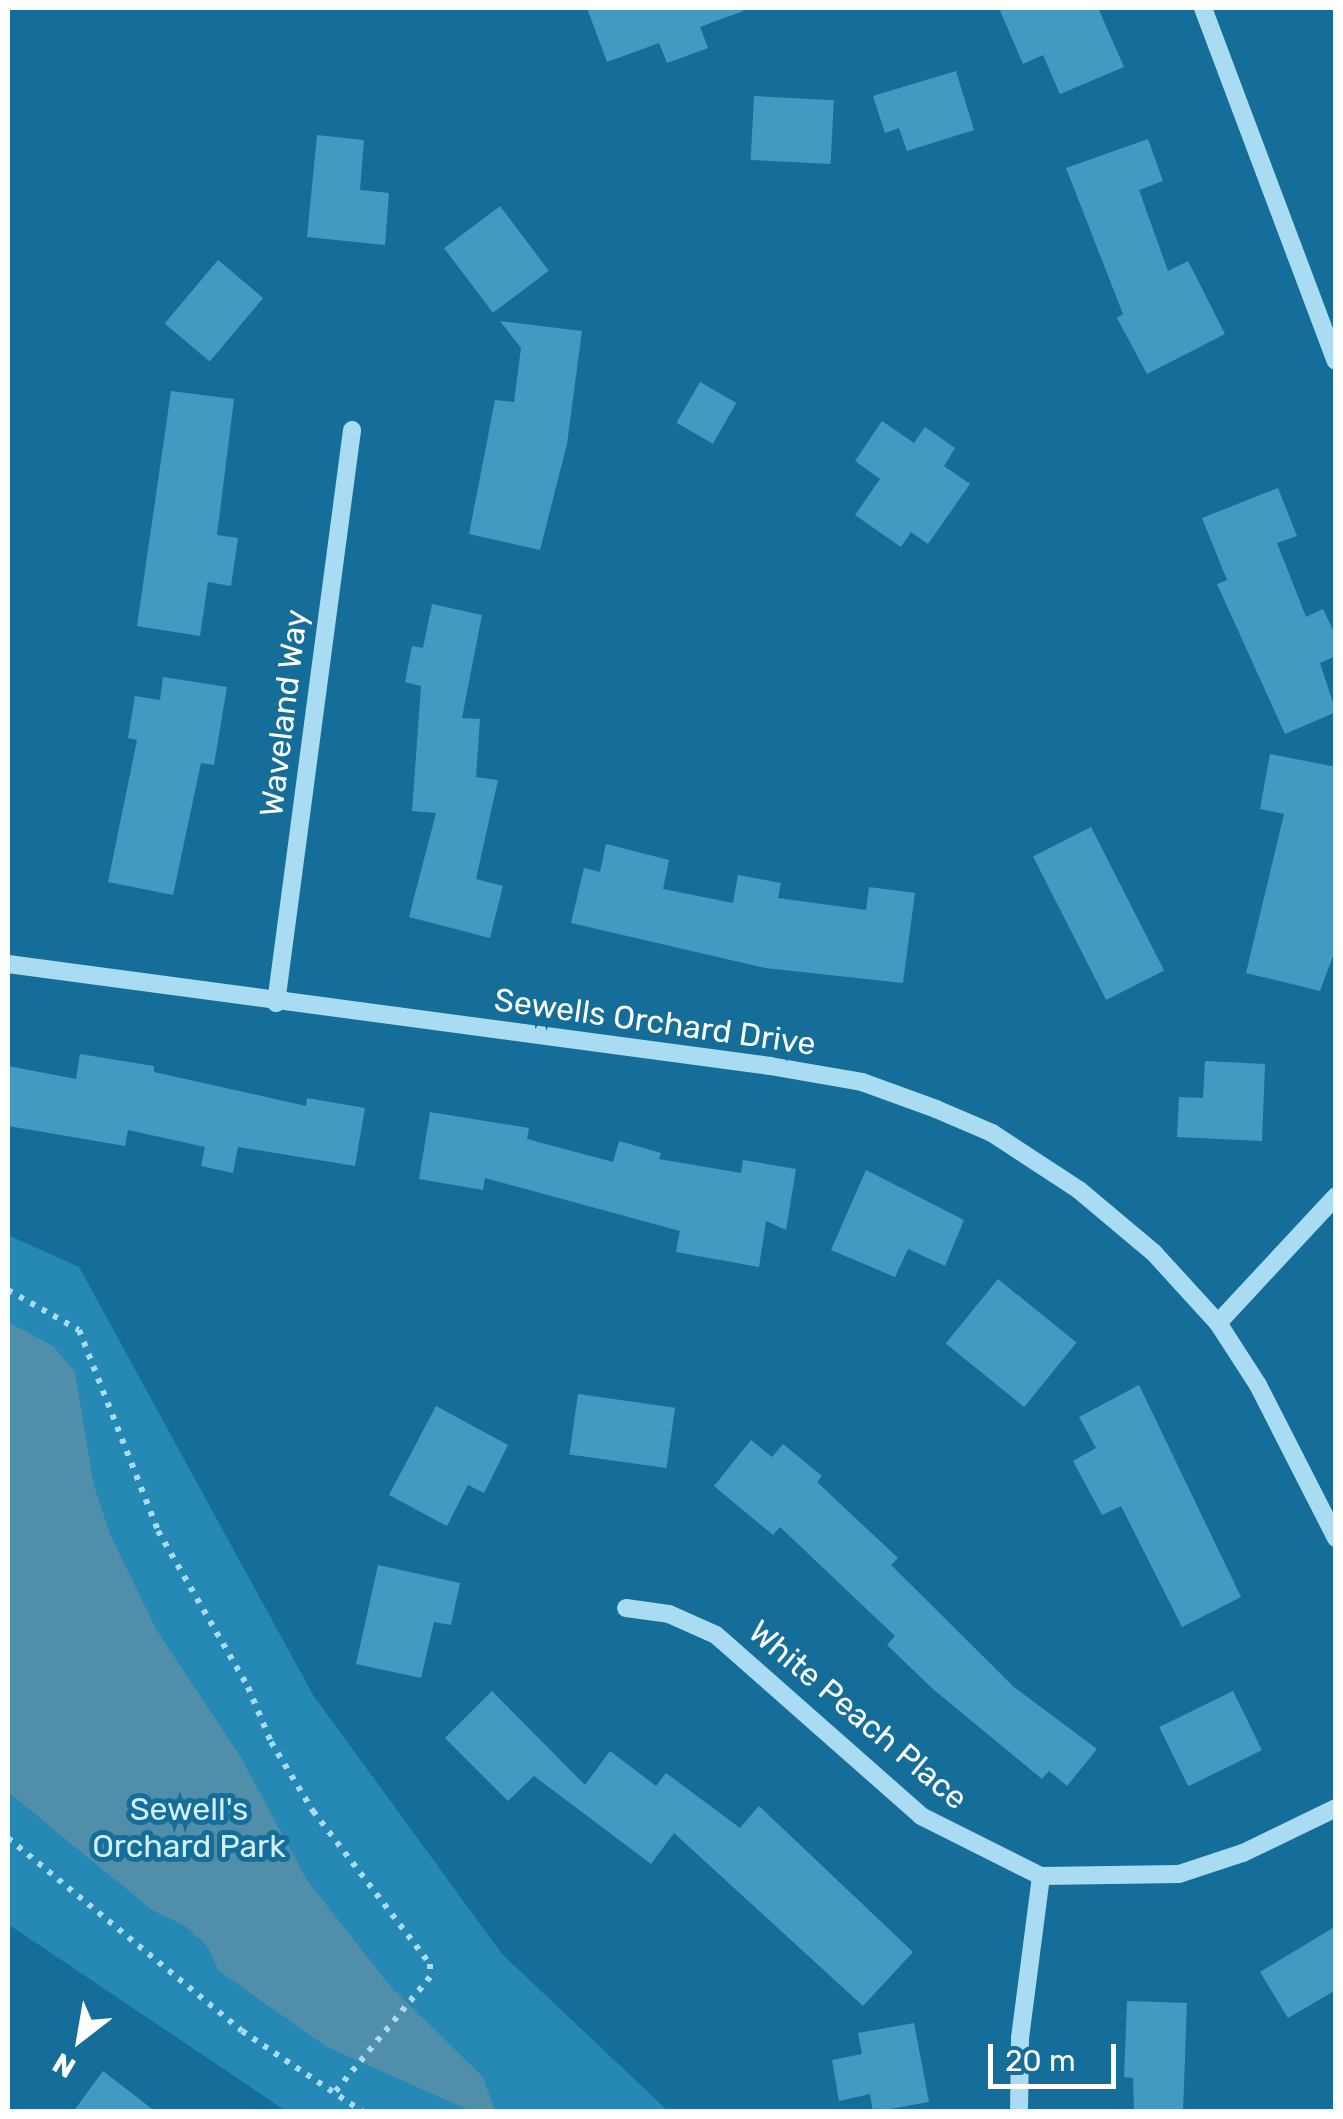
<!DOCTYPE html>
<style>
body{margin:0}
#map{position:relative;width:1343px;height:2119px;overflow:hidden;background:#156e99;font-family:Rubik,sans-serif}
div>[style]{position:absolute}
.green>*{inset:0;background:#2588b5}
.water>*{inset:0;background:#518eaa}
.building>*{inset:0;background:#439ac1;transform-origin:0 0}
.path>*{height:6px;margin-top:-3px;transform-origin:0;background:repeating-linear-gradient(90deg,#a9dcf2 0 5px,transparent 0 13px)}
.minor>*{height:18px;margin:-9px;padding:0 9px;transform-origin:9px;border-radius:9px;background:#a9dcf2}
span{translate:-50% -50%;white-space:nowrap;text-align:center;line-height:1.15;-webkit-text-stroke:10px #156e99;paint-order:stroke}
.street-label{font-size:32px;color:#fff}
.park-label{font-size:32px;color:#d1effc}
.frame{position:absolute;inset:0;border:10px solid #fff;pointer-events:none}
.north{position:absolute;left:30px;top:1989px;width:100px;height:100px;-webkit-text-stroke:8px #156e99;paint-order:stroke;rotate:211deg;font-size:28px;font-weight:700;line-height:40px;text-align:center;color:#fff}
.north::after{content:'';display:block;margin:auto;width:35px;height:45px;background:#fff;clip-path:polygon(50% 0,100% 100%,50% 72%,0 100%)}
.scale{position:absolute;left:988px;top:2044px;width:128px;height:45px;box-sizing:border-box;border:5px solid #fff;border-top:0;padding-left:12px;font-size:30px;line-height:35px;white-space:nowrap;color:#fff;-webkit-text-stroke:8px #156e99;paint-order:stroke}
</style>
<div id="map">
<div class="green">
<i style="clip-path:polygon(8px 1235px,79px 1267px,313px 1695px,502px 1954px,668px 2111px,286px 2111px,8px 1924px)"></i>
</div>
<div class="water">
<i style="clip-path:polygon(8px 1322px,53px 1346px,75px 1372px,94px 1486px,110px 1534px,156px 1629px,240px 1756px,307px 1880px,390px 1986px,483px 2077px,495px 2111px,471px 2111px,327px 2047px,219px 1971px,207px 1946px,185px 1926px,152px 1910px,8px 1792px)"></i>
</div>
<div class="building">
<i style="clip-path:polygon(587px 8px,743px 8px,743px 11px,700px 27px,708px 48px,667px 63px,659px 43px,607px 62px)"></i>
<i style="clip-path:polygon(999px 8px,1098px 8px,1124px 67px,1060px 94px,1043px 55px,1023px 64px)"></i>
<i style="clip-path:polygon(956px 71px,974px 130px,907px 151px,899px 128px,885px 133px,873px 96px)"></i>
<i style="left:754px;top:96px;width:80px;height:64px;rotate:3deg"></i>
<i style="clip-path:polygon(317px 135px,364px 140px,360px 190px,389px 193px,385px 245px,307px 237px)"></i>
<i style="clip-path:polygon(1148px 139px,1163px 181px,1139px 190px,1168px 271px,1188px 261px,1225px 334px,1147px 374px,1117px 318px,1123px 314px,1066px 168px)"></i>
<i style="left:500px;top:206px;width:81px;height:70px;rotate:53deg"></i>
<i style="left:218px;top:260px;width:59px;height:83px;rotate:40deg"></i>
<i style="clip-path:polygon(500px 321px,582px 331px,567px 444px,540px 550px,469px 534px,495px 400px,514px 402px,521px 348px)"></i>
<i style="left:700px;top:382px;width:42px;height:47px;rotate:30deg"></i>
<i style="clip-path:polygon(171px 391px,234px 399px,217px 535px,238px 538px,231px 586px,208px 582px,200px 636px,137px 626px)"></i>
<i style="clip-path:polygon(882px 421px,914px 443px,925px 427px,955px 448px,944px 466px,970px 484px,928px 544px,911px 532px,901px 547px,855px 515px,880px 479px,855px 461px)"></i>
<i style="clip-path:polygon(1278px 488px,1297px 536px,1277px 543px,1306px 617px,1323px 609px,1336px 636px,1336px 656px,1320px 663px,1336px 712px,1285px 734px,1217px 584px,1227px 580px,1202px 518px)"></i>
<i style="clip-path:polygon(432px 604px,482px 615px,462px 718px,480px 719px,476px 777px,498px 780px,476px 879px,503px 886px,490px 938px,409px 917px,436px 813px,412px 811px,421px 686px,405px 682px,412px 646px,423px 648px)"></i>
<i style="clip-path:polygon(163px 677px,227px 687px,214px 765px,201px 763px,173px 895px,108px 882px,137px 740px,128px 738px,135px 696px,160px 700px)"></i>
<i style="clip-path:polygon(1270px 754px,1336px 767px,1336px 948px,1320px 991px,1246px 973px,1284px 814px,1260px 809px)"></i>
<i style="left:1091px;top:827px;width:161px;height:65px;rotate:63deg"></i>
<i style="clip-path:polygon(606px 844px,669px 860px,663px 889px,733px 903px,738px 875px,781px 883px,778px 898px,866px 910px,869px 887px,915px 893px,903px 983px,765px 968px,571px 923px,584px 868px,600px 872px)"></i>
<i style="clip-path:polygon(80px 1054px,154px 1066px,154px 1072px,306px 1106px,307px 1098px,365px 1108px,355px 1166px,238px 1147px,233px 1173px,201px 1166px,205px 1147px,128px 1130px,125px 1146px,8px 1126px,8px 1066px,76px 1079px)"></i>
<i style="clip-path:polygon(1205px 1061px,1265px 1064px,1262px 1141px,1177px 1137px,1179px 1097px,1203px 1098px)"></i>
<i style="clip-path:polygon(430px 1112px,529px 1128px,527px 1139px,613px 1162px,619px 1141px,661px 1153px,659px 1159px,741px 1173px,743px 1160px,796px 1169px,786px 1230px,766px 1221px,759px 1267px,676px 1252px,680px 1231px,485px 1178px,483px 1190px,419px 1179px)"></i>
<i style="clip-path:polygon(866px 1170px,964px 1220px,945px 1266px,908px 1249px,895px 1277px,831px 1250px)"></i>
<i style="left:998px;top:1279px;width:101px;height:83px;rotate:39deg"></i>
<i style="clip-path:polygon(1139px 1385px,1241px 1597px,1182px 1627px,1121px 1506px,1102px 1515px,1073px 1461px,1096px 1448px,1079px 1417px)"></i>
<i style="left:578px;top:1394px;width:98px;height:61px;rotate:8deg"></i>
<i style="clip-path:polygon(436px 1406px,508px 1445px,484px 1493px,468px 1485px,447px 1526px,389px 1495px)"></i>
<i style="clip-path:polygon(751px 1440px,772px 1457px,783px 1444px,822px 1476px,817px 1482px,898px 1558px,891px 1565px,1014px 1687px,1097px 1749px,1067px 1786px,1049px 1771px,1042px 1779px,934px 1690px,887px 1645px,895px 1636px,780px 1527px,773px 1535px,714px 1486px)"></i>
<i style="clip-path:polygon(378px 1565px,460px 1583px,451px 1625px,434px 1622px,421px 1678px,356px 1664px)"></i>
<i style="clip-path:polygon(492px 1691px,585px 1785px,610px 1751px,656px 1786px,666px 1773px,740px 1828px,759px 1806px,913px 1952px,863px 2006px,674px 1833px,651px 1864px,534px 1776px,508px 1801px,445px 1738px)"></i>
<i style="left:1233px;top:1691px;width:66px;height:82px;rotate:64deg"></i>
<i style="clip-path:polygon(1336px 1926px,1336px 1990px,1288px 2018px,1260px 1972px)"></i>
<i style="clip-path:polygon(1127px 2001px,1187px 2003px,1183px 2112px,1134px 2112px,1133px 2078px,1124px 2077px)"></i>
<i style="clip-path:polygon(914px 2023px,929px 2102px,873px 2112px,870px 2094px,839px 2101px,832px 2060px,862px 2054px,858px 2033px)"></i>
<i style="clip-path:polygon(103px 2071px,156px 2112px,73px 2112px)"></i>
</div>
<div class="path">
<i style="left:8px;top:1290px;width:81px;rotate:29.4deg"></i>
<i style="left:79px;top:1330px;width:216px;rotate:68.5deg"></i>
<i style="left:158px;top:1531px;width:180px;rotate:60deg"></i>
<i style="left:248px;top:1687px;width:60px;rotate:67.3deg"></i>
<i style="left:271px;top:1742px;width:81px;rotate:58.7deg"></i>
<i style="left:313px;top:1811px;width:193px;rotate:52.6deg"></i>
<i style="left:430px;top:1964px;width:13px;rotate:90deg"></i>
<i style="left:430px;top:1977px;width:149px;rotate:129.6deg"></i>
<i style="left:8px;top:1838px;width:303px;rotate:39.5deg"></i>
<i style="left:242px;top:2031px;width:146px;rotate:33.8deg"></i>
</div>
<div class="minor">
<i style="left:1203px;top:8px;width:377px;rotate:69.4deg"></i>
<i style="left:8px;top:964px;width:769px;rotate:7.62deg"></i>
<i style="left:770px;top:1066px;width:93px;rotate:9.9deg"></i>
<i style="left:862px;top:1082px;width:79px;rotate:20deg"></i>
<i style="left:936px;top:1109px;width:61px;rotate:23.2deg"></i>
<i style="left:992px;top:1133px;width:104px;rotate:33.2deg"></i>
<i style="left:1079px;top:1190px;width:98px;rotate:40deg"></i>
<i style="left:1154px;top:1253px;width:95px;rotate:47.6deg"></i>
<i style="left:1218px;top:1323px;width:74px;rotate:57.2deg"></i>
<i style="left:1258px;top:1385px;width:172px;rotate:63deg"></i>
<i style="left:276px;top:1003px;width:578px;rotate:-82.44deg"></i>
<i style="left:1218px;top:1323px;width:173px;rotate:-47.1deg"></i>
<i style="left:626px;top:1608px;width:43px;rotate:7.9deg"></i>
<i style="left:669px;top:1614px;width:51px;rotate:24.1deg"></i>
<i style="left:716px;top:1635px;width:273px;rotate:41.4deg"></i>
<i style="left:921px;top:1816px;width:134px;rotate:26.6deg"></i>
<i style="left:1041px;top:1876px;width:138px;rotate:-0.8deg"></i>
<i style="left:1179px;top:1874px;width:67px;rotate:-18.2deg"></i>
<i style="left:1243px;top:1853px;width:103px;rotate:-25.8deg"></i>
<i style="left:1019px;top:2112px;width:74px;rotate:-89.2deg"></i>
<i style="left:1020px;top:2038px;width:163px;rotate:-82.6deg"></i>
</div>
<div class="street-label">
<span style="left:284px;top:713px;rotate:-83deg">Waveland Way</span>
<span style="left:655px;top:1022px;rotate:8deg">Sewells Orchard Drive</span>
<span style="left:858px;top:1715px;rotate:40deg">White Peach Place</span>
</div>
<div class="park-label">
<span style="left:189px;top:1828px">Sewell's<br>Orchard Park</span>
</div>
<div class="frame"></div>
<div class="north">N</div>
<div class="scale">20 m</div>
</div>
